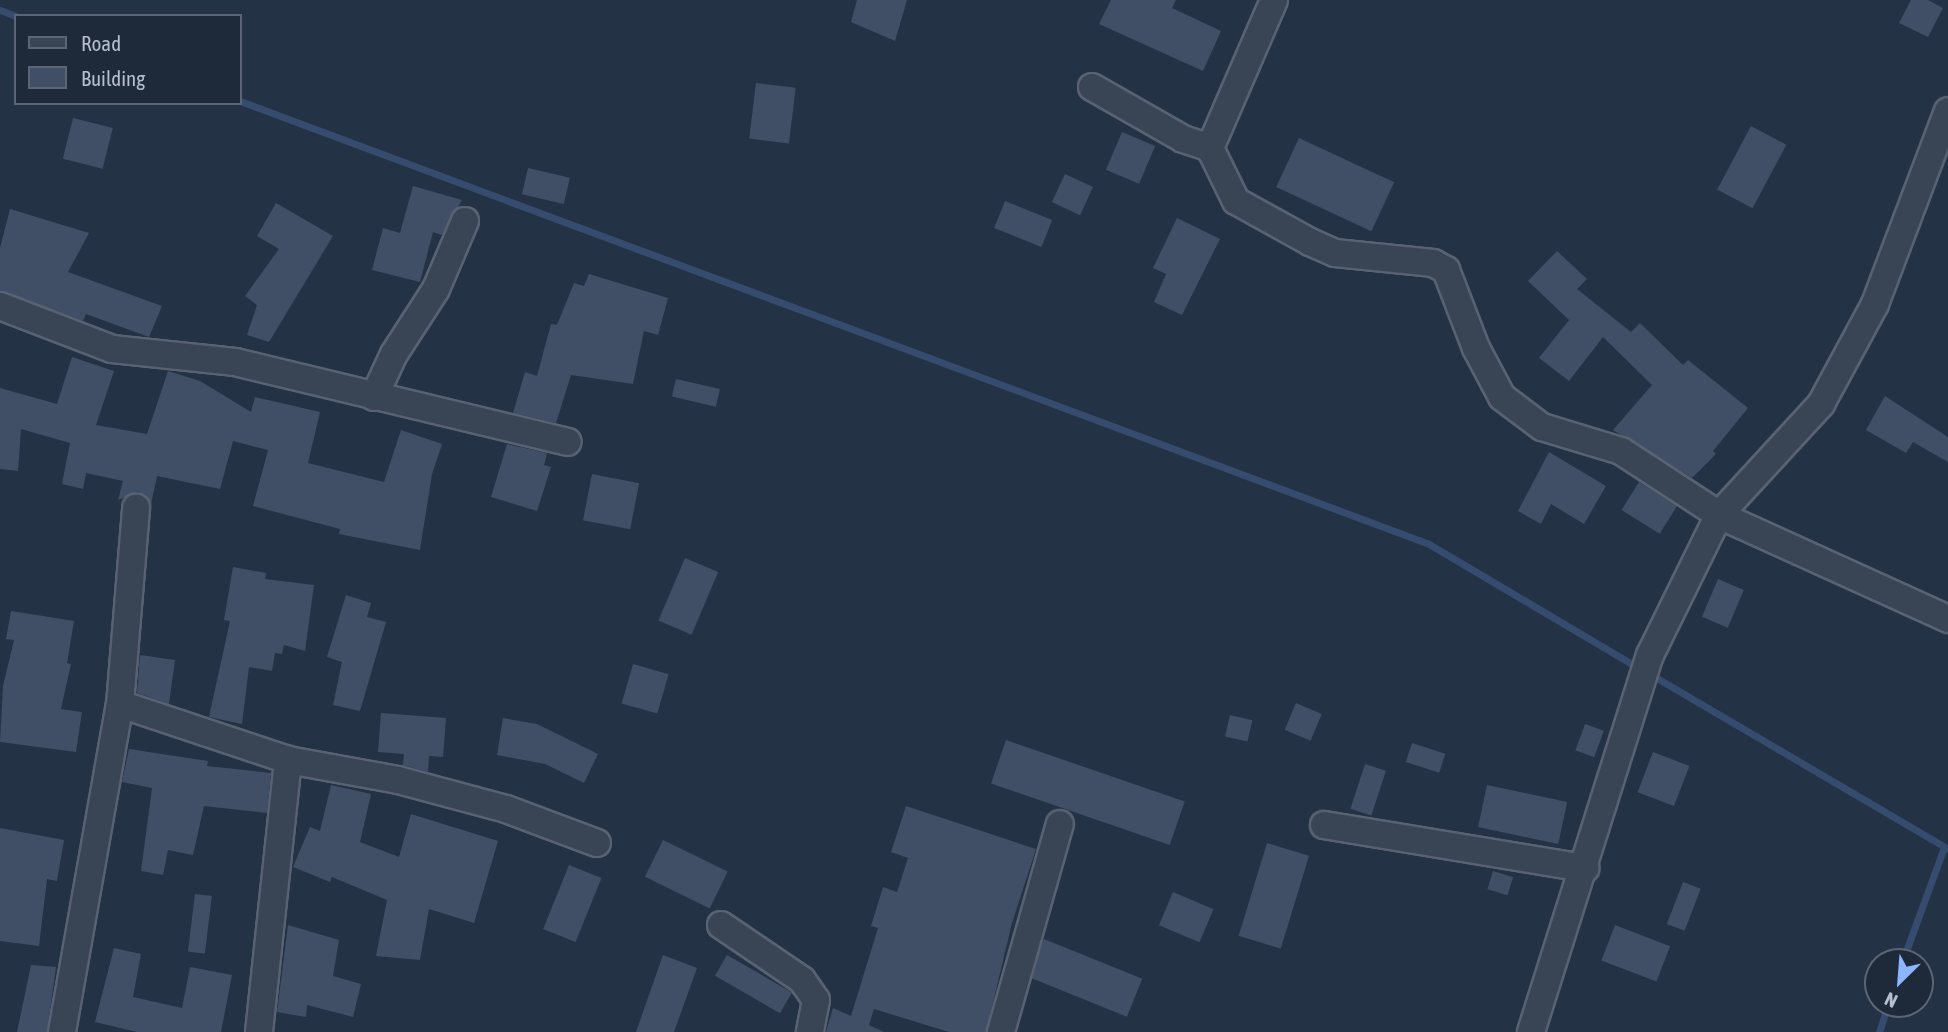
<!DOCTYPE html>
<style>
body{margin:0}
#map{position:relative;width:1948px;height:1032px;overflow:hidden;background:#243246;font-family:"Asap Condensed",sans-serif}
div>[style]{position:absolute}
.stream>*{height:7px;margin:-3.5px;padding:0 3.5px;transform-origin:3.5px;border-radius:3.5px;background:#364c6e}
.building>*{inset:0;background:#414f66;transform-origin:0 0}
.roads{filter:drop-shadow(2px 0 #586272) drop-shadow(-2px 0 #586272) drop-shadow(0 2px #586272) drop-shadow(0 -2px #586272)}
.minor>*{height:26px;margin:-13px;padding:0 13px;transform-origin:13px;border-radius:13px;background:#394455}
span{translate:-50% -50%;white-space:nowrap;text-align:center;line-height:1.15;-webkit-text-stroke:5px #1e293a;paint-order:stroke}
.legend{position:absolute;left:14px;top:14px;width:228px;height:91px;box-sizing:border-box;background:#1e293a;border:2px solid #5b6575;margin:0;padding:9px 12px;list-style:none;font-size:21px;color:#b7bfce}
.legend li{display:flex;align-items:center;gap:14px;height:35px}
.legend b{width:35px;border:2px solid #5b6575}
.north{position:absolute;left:1864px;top:948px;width:70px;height:70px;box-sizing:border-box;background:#1e293a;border:2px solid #5b6575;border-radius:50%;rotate:205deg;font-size:19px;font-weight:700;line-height:28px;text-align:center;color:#b7bfce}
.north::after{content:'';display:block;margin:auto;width:24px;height:32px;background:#8bb6ff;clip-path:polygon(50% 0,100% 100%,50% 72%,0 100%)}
</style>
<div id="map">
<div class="stream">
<i style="left:0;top:10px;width:17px;rotate:21deg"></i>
<i style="left:240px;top:101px;width:1269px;rotate:20.43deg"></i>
<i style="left:1429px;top:544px;width:244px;rotate:30.6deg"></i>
<i style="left:1650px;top:674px;width:346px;rotate:30.4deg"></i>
<i style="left:1902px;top:962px;width:122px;rotate:-69.9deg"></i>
<i style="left:1879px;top:1032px;width:29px;rotate:-72deg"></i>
</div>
<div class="building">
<i style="clip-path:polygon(857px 0,907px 0,895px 41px,851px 22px)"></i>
<i style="clip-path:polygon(1111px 0,1176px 0,1172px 8px,1221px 31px,1203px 71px,1099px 24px)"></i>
<i style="clip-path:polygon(1911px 0,1928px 0,1943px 8px,1928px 37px,1899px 23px)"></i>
<i style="left:756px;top:83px;width:40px;height:56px;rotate:7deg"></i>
<i style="left:73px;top:118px;width:41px;height:42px;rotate:14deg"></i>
<i style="left:1751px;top:126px;width:40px;height:72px;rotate:28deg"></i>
<i style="left:1122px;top:132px;width:36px;height:41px;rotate:23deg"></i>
<i style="left:1299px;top:138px;width:105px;height:54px;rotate:25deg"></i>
<i style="left:528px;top:168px;width:43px;height:27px;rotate:13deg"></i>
<i style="left:1065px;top:174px;width:31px;height:31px;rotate:25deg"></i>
<i style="clip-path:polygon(413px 186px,462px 200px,442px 235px,433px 232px,420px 282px,372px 270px,383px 228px,400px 233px)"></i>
<i style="left:1005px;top:201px;width:51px;height:29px;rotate:22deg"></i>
<i style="clip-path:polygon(276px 203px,333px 236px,269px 342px,247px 335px,257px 305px,245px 296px,279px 249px,257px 236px)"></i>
<i style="clip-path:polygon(10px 209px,89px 233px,68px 272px,162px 306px,149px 337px,86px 314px,83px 321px,0 291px,0 248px)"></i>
<i style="clip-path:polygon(1177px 218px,1220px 239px,1182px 315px,1154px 302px,1166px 274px,1153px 268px)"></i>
<i style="clip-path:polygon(1557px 251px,1587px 279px,1577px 289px,1631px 332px,1640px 323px,1683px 365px,1688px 360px,1748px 408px,1713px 451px,1716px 454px,1692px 478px,1613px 430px,1652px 385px,1603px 337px,1569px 381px,1539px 358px,1569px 320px,1528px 281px)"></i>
<i style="clip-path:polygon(589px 274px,668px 298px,658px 335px,644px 331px,633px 384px,571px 375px,556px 423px,513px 413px,525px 372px,537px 376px,551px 324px,557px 325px,574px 283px,584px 286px)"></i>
<i style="clip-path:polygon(72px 357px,114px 371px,96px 425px,147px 434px,168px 371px,200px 381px,251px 412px,255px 397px,320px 412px,308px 463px,384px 482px,401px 430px,442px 444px,432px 474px,420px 550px,339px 534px,340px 529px,253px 506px,268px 450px,233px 441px,220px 489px,157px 476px,151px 504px,138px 492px,118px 500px,123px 481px,86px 473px,83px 489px,62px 484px,70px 443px,21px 429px,18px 471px,0 469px,0 388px,57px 404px)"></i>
<i style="left:676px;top:379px;width:45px;height:18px;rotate:13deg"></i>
<i style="clip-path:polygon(1885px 396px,1948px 437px,1948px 462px,1913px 442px,1906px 453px,1866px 430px)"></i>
<i style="clip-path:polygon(507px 444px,547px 453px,544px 465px,551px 467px,537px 511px,491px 497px)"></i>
<i style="clip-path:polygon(1549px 452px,1606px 486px,1584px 524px,1551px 504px,1541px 524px,1518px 511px)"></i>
<i style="left:592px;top:474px;width:48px;height:47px;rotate:11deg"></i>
<i style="left:1639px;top:482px;width:45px;height:33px;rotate:32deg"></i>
<i style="left:685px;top:558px;width:36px;height:68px;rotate:23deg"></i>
<i style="clip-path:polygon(233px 567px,266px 573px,265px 579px,314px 585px,305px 651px,284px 645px,282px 654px,275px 653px,272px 671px,249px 667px,242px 724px,209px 717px,230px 621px,224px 620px)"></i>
<i style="left:1718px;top:579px;width:28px;height:41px;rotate:23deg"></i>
<i style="clip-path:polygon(346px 595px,371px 603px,367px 617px,386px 622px,360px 711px,333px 705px,342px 662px,327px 657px)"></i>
<i style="clip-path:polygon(11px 611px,74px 621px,67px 663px,71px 664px,61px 709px,82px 712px,76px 752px,0 742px,3px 686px,14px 640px,6px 639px)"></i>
<i style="clip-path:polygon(140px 655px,175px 660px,169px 704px,137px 693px)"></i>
<i style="left:633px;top:664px;width:37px;height:41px;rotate:16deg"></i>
<i style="left:1296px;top:703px;width:28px;height:29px;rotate:23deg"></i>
<i style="clip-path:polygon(381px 713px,446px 718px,443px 757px,429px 756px,428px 772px,403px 765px,404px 754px,378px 752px)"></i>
<i style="left:1230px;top:715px;width:23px;height:22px;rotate:13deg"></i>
<i style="clip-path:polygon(503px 718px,537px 724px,598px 754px,584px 783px,545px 764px,497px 755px)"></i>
<i style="left:1585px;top:724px;width:20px;height:28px;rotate:20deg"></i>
<i style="left:1006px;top:740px;width:189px;height:46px;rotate:19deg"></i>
<i style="left:1412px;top:743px;width:35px;height:20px;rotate:18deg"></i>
<i style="clip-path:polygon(129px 749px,208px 761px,207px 766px,271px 773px,267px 813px,204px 806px,193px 855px,168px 850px,163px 875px,141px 871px,152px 788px,122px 782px)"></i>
<i style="left:1653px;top:752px;width:39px;height:43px;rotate:21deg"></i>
<i style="left:1365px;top:764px;width:22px;height:47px;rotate:18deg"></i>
<i style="clip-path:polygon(331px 785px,371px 794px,360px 842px,399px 857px,411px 814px,498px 841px,474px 923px,429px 909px,420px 960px,376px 956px,387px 900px,332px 877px,330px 882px,293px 867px,310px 827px,320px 831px)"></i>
<i style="left:1487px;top:785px;width:82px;height:43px;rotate:12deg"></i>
<i style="clip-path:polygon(906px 806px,1036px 849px,1012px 923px,986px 1032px,949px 1032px,874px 1009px,869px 1025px,884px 1032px,826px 1032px,833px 1008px,851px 1016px,878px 928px,871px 926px,883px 887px,897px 892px,908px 858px,891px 852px)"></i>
<i style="clip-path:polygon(0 828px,64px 840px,57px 881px,47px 879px,39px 946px,0 941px)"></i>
<i style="left:663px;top:840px;width:72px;height:41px;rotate:26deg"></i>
<i style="left:1267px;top:843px;width:44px;height:97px;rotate:17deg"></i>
<i style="left:569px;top:865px;width:35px;height:69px;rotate:22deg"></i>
<i style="left:1493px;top:871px;width:21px;height:19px;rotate:17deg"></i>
<i style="left:1683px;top:882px;width:19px;height:45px;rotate:21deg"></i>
<i style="left:1173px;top:892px;width:44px;height:36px;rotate:23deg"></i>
<i style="left:195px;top:894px;width:17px;height:58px;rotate:7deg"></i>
<i style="clip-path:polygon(288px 925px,339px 940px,333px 976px,361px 984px,353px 1017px,307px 1005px,306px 1017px,277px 1012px)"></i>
<i style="left:1615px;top:925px;width:59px;height:38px;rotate:21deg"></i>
<i style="left:1044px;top:939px;width:106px;height:41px;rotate:22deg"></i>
<i style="clip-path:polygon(114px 948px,141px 954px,133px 997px,182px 1008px,190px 967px,232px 975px,221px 1032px,137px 1032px,95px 1022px)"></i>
<i style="clip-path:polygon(663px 955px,697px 968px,674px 1032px,636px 1032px)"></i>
<i style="left:727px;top:955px;width:75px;height:24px;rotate:30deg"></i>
<i style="clip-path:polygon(31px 965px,56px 967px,47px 1032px,17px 1032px)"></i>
</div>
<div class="roads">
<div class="minor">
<i style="left:1092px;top:87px;width:105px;rotate:29.7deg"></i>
<i style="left:1183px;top:139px;width:28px;rotate:18deg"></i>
<i style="left:1210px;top:148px;width:59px;rotate:63.9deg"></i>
<i style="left:1236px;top:201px;width:85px;rotate:29deg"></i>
<i style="left:1310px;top:242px;width:27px;rotate:24deg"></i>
<i style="left:1335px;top:253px;width:99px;rotate:5.8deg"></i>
<i style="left:1433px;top:263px;width:15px;rotate:28deg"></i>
<i style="left:1446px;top:270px;width:84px;rotate:69deg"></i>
<i style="left:1476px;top:348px;width:55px;rotate:62deg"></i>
<i style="left:1502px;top:397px;width:50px;rotate:36.9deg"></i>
<i style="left:1542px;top:427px;width:83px;rotate:16.9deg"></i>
<i style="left:1621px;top:451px;width:117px;rotate:33.1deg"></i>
<i style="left:1719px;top:515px;width:252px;rotate:24.4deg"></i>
<i style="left:1210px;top:148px;width:161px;rotate:-66.6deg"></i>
<i style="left:0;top:306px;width:120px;rotate:21deg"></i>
<i style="left:112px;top:349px;width:124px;rotate:6deg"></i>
<i style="left:235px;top:362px;width:342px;rotate:13.5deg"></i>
<i style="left:374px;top:397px;width:47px;rotate:-65.1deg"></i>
<i style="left:394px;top:354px;width:77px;rotate:-57.1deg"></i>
<i style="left:436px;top:289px;width:74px;rotate:-66.9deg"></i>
<i style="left:120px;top:704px;width:177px;rotate:18.4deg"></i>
<i style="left:288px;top:760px;width:112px;rotate:10.3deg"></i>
<i style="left:398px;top:780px;width:112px;rotate:15deg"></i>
<i style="left:506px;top:809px;width:97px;rotate:20.5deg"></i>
<i style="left:1324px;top:825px;width:265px;rotate:9.4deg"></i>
<i style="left:721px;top:925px;width:98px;rotate:34.2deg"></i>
<i style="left:802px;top:980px;width:24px;rotate:55deg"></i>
<i style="left:816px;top:1000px;width:33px;rotate:101deg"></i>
<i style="left:62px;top:1032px;width:333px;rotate:-80deg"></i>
<i style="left:120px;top:704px;width:197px;rotate:-85.3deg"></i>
<i style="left:259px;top:1032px;width:274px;rotate:-83.9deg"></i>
<i style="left:1001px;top:1032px;width:216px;rotate:-74.2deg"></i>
<i style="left:1531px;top:1032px;width:395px;rotate:-72.5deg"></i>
<i style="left:1650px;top:655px;width:156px;rotate:-63.8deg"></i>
<i style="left:1719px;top:515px;width:151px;rotate:-47.4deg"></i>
<i style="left:1821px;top:404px;width:114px;rotate:-61.6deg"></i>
<i style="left:1875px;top:304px;width:206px;rotate:-69.3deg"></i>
</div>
</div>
<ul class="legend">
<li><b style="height:9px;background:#394455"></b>Road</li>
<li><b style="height:19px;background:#414f66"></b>Building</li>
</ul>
<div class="north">N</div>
</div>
